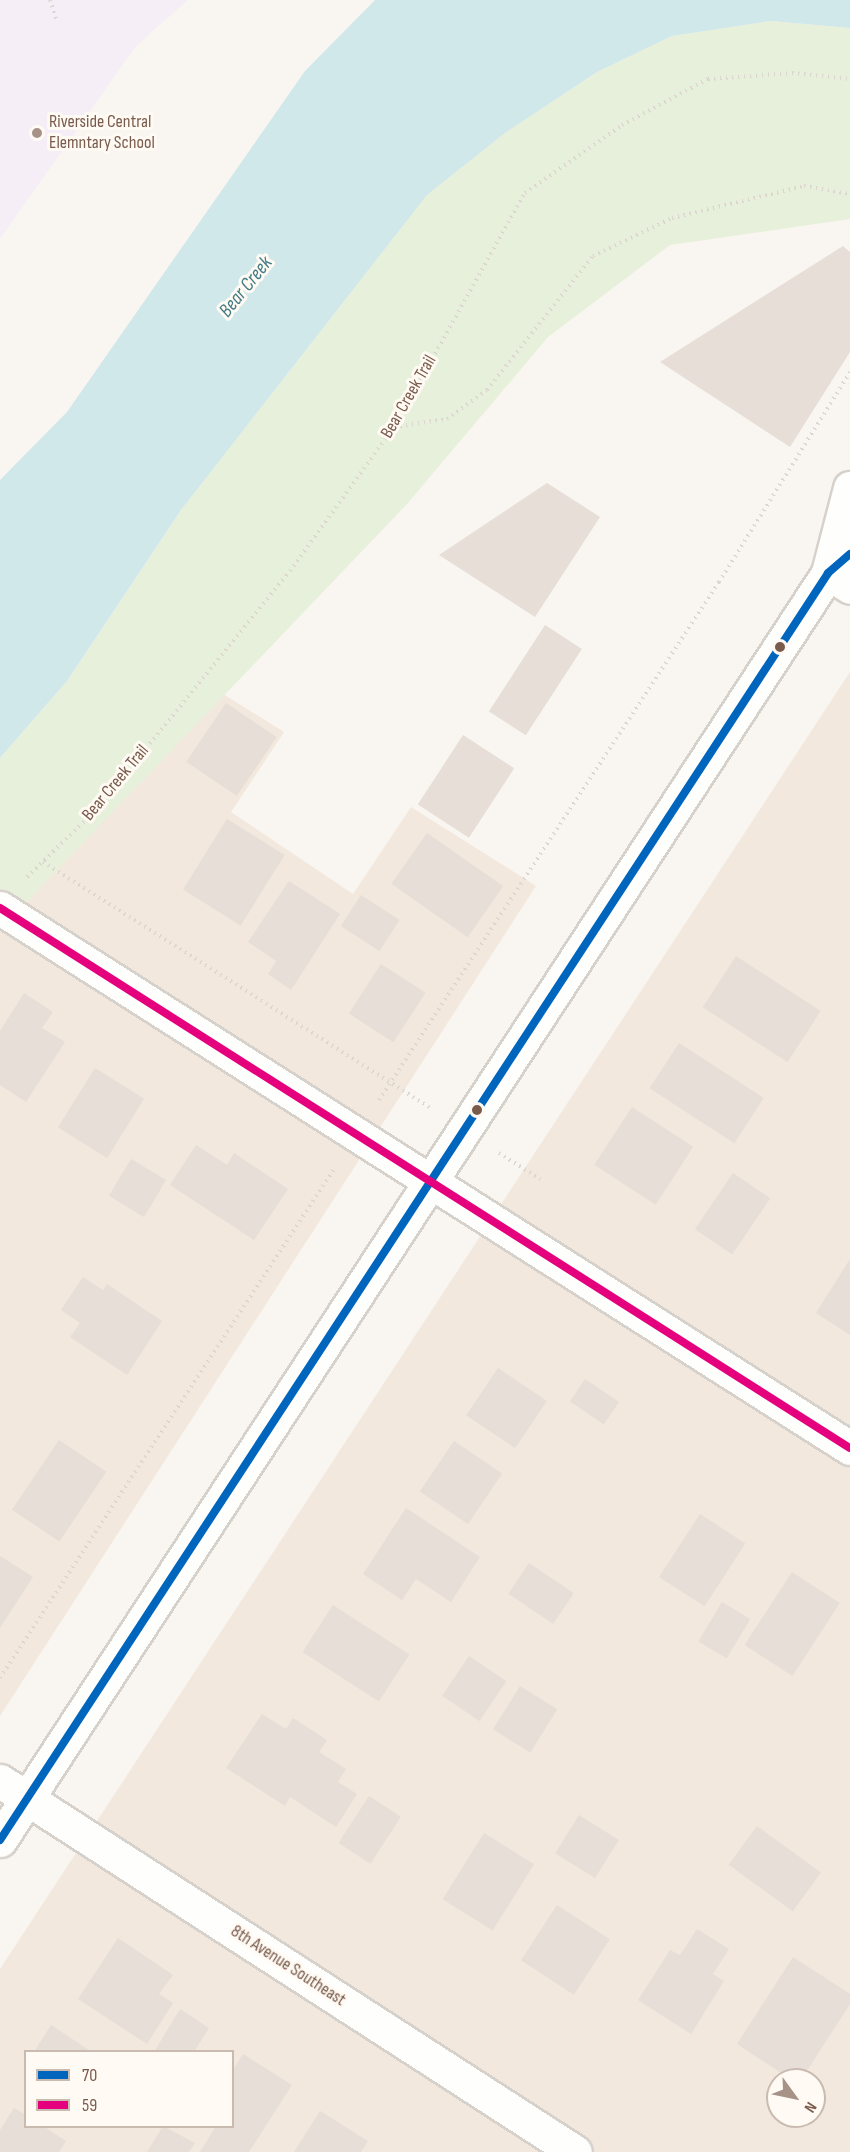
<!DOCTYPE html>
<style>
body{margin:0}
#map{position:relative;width:850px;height:2152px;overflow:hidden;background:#f9f5f0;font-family:"Sofia Sans Condensed",sans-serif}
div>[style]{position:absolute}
.residential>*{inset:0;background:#f2e8de}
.education>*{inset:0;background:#f6eef6}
.green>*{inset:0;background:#e7f0db}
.water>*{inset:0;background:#d0e8ea}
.building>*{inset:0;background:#e6ded7;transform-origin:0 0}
.path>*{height:4px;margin-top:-2px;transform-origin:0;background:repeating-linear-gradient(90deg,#dcd5d0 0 1.5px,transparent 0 6px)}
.roads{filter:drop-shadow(2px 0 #d7d1cb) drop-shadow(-2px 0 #d7d1cb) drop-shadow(0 2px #d7d1cb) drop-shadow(0 -2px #d7d1cb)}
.minor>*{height:33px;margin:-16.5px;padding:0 16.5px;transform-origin:16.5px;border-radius:16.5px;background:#fefefd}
.secondary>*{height:33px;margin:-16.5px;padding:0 16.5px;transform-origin:16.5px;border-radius:16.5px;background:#fefefd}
.bus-1>*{height:8px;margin:-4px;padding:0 4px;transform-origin:4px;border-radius:4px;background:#0065bd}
.bus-2>*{height:8px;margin:-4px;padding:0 4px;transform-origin:4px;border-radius:4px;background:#e5007d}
.dots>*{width:16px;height:16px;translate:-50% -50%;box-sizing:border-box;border:3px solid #fffaf3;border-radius:50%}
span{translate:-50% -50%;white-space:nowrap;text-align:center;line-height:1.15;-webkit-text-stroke:6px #fffaf3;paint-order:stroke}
.poi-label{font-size:18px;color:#7a5c4d}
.left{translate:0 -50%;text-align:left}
.street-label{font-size:18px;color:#7a5c4d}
.water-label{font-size:20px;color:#437c86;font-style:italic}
.legend{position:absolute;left:24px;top:2050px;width:210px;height:78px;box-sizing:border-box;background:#fffaf3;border:2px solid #cabbb1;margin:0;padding:8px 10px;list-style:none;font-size:18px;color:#7a5c4d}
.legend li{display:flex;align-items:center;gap:12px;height:30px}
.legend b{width:30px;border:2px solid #cabbb1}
.north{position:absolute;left:766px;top:2068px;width:60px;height:60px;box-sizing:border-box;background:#fffaf3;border:2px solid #cabbb1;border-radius:50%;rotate:123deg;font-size:16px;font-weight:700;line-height:24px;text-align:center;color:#7a5c4d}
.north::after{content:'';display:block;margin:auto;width:21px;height:27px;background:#a69286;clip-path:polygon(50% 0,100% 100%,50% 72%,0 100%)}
</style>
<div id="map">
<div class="residential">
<i style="clip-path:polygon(evenodd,850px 672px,850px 2152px,0 2152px,0 1969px,850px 672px,26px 2052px,232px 2052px,232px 2126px,26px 2126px,26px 2052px,850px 672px,778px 2080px,814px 2080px,814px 2116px,778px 2116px,778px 2080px)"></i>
<i style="clip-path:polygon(223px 694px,284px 732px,231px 812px,353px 894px,411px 807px,536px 886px,0 1716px,0 930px)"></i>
</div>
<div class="education">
<i style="clip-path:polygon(0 0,188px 0,136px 46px,0 239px)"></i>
</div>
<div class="green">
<i style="clip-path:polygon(771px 21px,850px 28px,850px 219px,670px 245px,548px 337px,407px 504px,0 930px,0 758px,67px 681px,181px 510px,427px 195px,505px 133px,597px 72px,672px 36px)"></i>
</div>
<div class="water">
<i style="clip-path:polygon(375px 0,850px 0,850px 28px,771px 21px,672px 36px,597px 72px,505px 133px,427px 195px,181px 510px,67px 681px,0 758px,0 480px,67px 412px,305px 71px)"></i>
</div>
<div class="building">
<i style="clip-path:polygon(843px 246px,850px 252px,850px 352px,790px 447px,660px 362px)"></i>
<i style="clip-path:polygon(547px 483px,600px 517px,535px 617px,439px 555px)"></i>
<i style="left:545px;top:625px;width:44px;height:103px;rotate:33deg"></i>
<i style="left:226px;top:703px;width:61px;height:71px;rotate:34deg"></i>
<i style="left:463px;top:735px;width:61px;height:83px;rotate:33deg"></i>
<i style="left:227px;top:819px;width:68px;height:83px;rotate:32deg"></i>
<i style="left:427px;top:833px;width:93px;height:62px;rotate:35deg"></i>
<i style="clip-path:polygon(289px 881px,340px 914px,291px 990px,268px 974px,276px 961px,248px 942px)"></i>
<i style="left:361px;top:895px;width:46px;height:37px;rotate:33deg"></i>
<i style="left:736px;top:956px;width:101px;height:61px;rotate:33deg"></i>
<i style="left:381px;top:964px;width:53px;height:59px;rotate:33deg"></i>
<i style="clip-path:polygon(24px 993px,53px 1012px,42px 1028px,65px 1042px,26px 1102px,0 1085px,0 1031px)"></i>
<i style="left:679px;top:1043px;width:101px;height:54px;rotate:33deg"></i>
<i style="left:95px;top:1068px;width:58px;height:70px;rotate:32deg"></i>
<i style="left:632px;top:1107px;width:73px;height:69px;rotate:33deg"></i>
<i style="clip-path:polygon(196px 1145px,227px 1165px,234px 1153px,288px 1189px,254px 1240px,170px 1185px)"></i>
<i style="left:131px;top:1159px;width:41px;height:43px;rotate:31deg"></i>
<i style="left:733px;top:1173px;width:45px;height:68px;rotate:34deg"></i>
<i style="clip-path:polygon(850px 1259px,850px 1335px,816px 1313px)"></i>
<i style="clip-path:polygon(83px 1277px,103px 1290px,107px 1284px,162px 1321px,127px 1375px,70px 1337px,80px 1323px,61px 1310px)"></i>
<i style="left:498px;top:1368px;width:59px;height:57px;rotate:34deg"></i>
<i style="left:585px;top:1379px;width:41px;height:27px;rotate:34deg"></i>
<i style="left:59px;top:1440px;width:57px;height:84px;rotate:34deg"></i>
<i style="left:454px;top:1441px;width:58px;height:61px;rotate:34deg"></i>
<i style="clip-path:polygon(406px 1508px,480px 1557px,451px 1602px,416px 1579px,402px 1600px,363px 1574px)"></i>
<i style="left:700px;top:1514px;width:54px;height:75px;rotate:33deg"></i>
<i style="clip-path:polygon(0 1556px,33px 1577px,0 1628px)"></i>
<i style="left:529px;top:1563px;width:54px;height:37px;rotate:34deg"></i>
<i style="left:792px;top:1572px;width:57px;height:87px;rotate:33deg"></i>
<i style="left:722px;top:1602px;width:33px;height:46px;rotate:31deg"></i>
<i style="left:333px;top:1605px;width:91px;height:56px;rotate:33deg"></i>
<i style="left:469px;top:1656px;width:45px;height:48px;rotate:34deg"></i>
<i style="left:520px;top:1686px;width:44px;height:51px;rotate:32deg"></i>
<i style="clip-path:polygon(262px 1714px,286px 1729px,293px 1718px,327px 1740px,319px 1752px,346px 1769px,338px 1782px,357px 1794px,336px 1827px,290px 1797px,285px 1806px,226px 1768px)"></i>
<i style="left:369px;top:1796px;width:38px;height:56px;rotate:33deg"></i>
<i style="left:579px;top:1815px;width:47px;height:45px;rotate:32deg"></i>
<i style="left:757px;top:1826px;width:79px;height:48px;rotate:36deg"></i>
<i style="left:484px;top:1833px;width:59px;height:78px;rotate:32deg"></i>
<i style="left:557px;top:1905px;width:63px;height:66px;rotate:33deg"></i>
<i style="clip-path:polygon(697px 1929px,729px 1949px,713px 1974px,724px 1981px,691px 2034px,638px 2000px,670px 1950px,680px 1955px)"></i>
<i style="clip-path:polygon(118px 1938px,173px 1975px,159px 1994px,173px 2003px,147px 2044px,78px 1999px)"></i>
<i style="clip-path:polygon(793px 1957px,850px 1994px,850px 2004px,801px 2080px,792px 2080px,737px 2044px)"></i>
<i style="clip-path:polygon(180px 2009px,209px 2028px,194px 2052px,154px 2052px)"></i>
<i style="clip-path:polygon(51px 2025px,92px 2052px,34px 2052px)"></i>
<i style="clip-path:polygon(243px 2054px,292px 2085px,249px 2152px,200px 2152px,216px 2126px,232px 2126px,232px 2071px)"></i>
<i style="clip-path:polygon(14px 2108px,26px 2115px,26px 2126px,43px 2126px,66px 2141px,59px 2152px,0 2152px,0 2130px)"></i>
<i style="clip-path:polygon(320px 2111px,368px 2141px,361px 2152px,294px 2152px)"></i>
<i style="clip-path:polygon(163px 2126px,195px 2143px,189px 2152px,147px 2152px)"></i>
</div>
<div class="path">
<i style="left:50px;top:0;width:22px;rotate:72deg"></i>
<i style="left:394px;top:427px;width:54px;rotate:-8.6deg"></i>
<i style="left:447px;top:419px;width:49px;rotate:-35.9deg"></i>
<i style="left:487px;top:390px;width:171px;rotate:-51.7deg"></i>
<i style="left:593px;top:256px;width:88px;rotate:-25.7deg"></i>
<i style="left:672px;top:218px;width:136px;rotate:-13.6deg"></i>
<i style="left:804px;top:186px;width:47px;rotate:9.9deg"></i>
<i style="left:43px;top:862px;width:459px;rotate:32.4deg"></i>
<i style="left:27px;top:877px;width:98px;rotate:-44.2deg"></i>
<i style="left:97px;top:809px;width:306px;rotate:-51deg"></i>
<i style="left:290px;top:571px;width:178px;rotate:-54.2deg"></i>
<i style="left:394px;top:427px;width:268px;rotate:-60.8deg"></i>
<i style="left:525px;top:193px;width:118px;rotate:-35deg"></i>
<i style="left:622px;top:125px;width:98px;rotate:-28.1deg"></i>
<i style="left:708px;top:79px;width:84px;rotate:-4.1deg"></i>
<i style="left:792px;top:73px;width:58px;rotate:5.9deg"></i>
<i style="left:379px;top:1100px;width:620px;rotate:-56.72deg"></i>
<i style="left:719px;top:582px;width:248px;rotate:-58deg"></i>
<i style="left:499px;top:1153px;width:49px;rotate:32.4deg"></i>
<i style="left:0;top:1678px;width:609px;rotate:-56.73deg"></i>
</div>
<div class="roads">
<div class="minor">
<i style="left:828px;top:573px;width:26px;rotate:32deg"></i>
<i style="left:0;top:908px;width:1007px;rotate:32.43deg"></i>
<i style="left:0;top:1781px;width:684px;rotate:32.83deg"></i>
</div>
<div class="secondary">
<i style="left:828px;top:573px;width:88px;rotate:-75.5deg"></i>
<i style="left:0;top:1840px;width:1514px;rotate:-56.83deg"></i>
<i style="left:828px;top:573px;width:29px;rotate:-41deg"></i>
</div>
</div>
<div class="bus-1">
<i style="left:0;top:1840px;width:1514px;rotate:-56.83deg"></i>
<i style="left:828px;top:573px;width:29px;rotate:-41deg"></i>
</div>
<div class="bus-2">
<i style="left:0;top:908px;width:1007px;rotate:32.43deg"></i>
</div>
<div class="dots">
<i style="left:37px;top:133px;background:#a69286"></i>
<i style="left:780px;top:647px;background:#7a5c4d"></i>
<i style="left:477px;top:1110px;background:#7a5c4d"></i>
</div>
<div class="poi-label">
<span class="left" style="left:49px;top:133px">Riverside Central<br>Elemntary School</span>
</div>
<div class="street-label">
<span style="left:409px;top:397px;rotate:-60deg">Bear Creek Trail</span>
<span style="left:116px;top:783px;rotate:-50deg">Bear Creek Trail</span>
<span style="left:288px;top:1966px;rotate:33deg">8th Avenue Southeast</span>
</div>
<div class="water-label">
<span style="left:246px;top:287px;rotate:-51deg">Bear Creek</span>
</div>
<ul class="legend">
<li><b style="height:8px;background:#0065bd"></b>70</li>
<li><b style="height:8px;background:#e5007d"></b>59</li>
</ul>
<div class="north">N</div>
</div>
